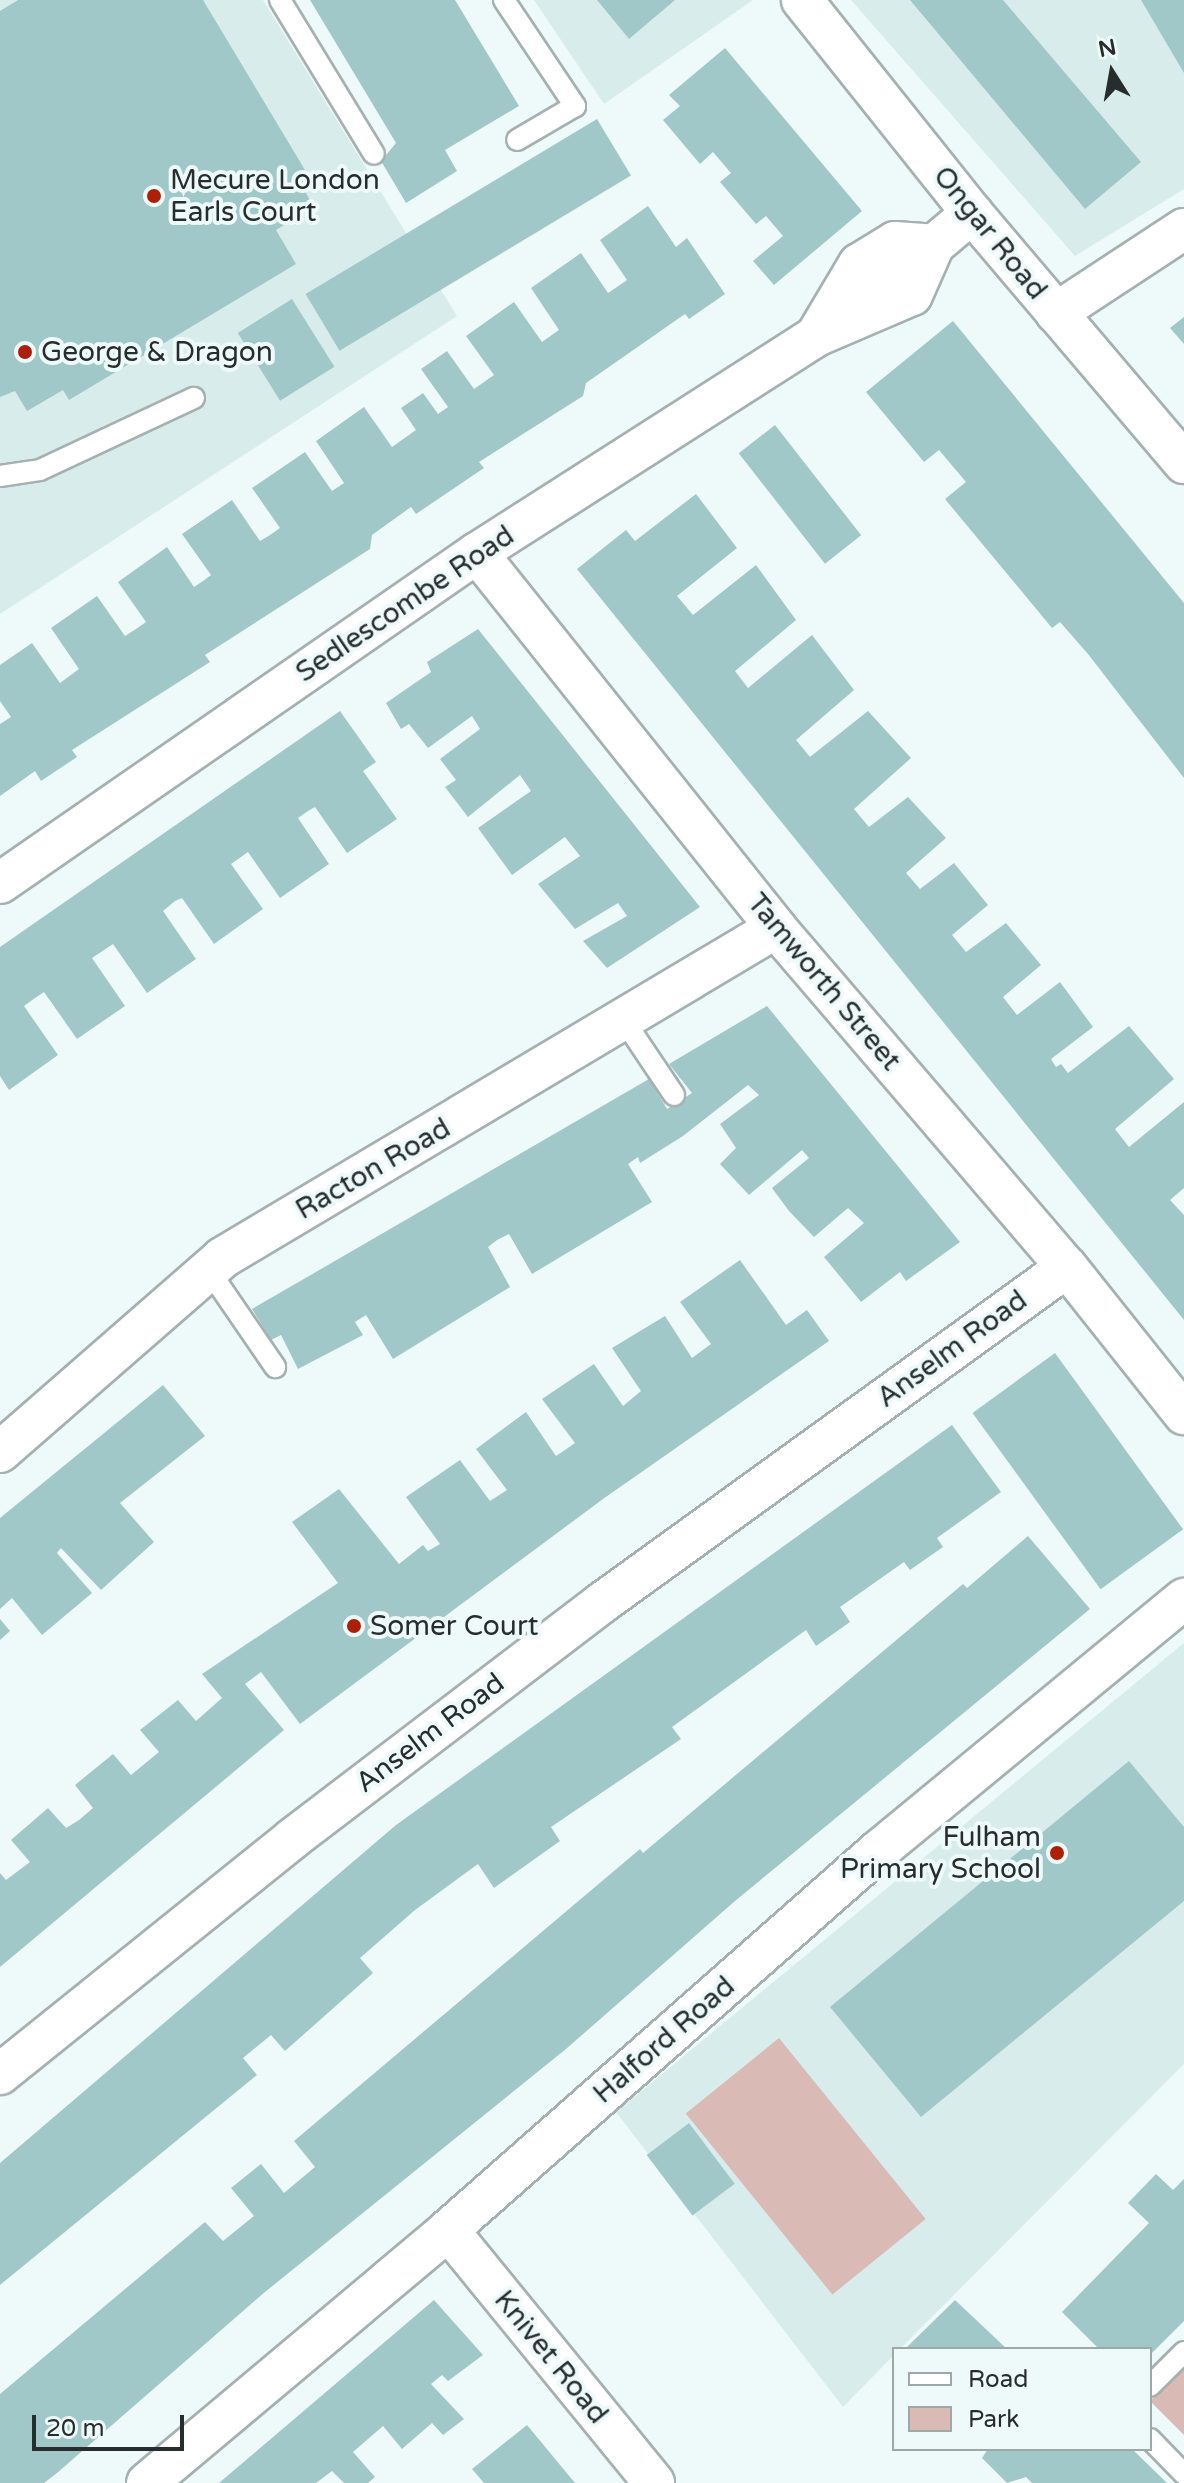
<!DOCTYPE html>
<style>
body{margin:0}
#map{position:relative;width:1184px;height:2483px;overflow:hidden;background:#edfaf9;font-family:"Varela Round",sans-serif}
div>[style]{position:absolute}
.built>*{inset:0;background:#d8ecec}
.green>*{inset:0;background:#dabab4;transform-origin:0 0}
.building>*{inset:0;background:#a1c8c8;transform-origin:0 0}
.roads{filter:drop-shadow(2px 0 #a5b1b0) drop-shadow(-2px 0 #a5b1b0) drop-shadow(0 2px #a5b1b0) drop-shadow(0 -2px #a5b1b0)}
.lane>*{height:20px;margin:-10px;padding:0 10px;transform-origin:10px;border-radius:10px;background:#fff}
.street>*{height:40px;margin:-20px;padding:0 20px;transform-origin:20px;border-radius:20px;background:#fff}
.dots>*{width:22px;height:22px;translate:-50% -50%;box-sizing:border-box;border:4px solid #edfaf9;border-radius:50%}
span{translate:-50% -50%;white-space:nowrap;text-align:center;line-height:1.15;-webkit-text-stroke:8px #edfaf9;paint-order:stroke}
.poi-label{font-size:28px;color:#272c2c}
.left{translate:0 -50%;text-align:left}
.right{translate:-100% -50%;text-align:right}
.street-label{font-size:28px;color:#272c2c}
.legend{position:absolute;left:892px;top:2347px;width:260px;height:104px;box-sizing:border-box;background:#edfaf9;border:2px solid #9ea8a7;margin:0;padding:10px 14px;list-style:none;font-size:24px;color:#272c2c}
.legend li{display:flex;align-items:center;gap:16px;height:40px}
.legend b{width:40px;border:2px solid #9ea8a7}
.north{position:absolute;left:1072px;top:32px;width:80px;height:80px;-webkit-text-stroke:6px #edfaf9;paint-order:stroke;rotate:349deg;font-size:22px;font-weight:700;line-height:32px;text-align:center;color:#272c2c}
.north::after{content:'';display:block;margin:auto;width:28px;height:36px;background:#272c2c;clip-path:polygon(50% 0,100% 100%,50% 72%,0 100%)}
.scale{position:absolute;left:32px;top:2415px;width:152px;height:36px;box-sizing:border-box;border:4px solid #272c2c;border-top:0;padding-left:10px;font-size:24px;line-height:28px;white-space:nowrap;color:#272c2c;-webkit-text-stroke:6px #edfaf9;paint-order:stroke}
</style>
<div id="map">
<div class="built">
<i style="clip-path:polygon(0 0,263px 0,457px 316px,0 614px)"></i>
<i style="clip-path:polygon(534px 0,753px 0,604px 104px)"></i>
<i style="clip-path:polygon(851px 0,1184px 0,1184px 189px,1075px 256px)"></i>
<i style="clip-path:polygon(1184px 1643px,1184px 2064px,900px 2349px,894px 2349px,894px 2355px,843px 2407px,616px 2112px)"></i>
</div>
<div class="green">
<i style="left:779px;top:2038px;width:233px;height:120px;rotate:51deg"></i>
<i style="clip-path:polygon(1184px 2369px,1184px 2435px,1150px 2401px)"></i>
</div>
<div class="building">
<i style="clip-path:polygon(18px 0,203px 0,311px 180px,302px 186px,314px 207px,276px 230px,296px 264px,69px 400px,63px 390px,27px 411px,15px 391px,0 397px,0 11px)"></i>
<i style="clip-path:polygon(310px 0,455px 0,519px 106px,445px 150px,457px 171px,406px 203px,381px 161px,396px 143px)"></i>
<i style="clip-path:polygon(597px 0,675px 0,629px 39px)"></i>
<i style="clip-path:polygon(910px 0,1003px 0,1141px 162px,1085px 209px)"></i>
<i style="clip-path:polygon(1141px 0,1184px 0,1184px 73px)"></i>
<i style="clip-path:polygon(725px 48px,862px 211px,774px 285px,753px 261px,783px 236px,766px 216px,756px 224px,720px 182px,731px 173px,713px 152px,700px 164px,663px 120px,680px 106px,669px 95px)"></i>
<i style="left:597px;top:119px;width:66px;height:340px;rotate:59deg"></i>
<i style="clip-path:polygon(648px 206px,676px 247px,687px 238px,725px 294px,689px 319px,685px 314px,586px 383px,583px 396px,479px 462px,484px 468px,416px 514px,411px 507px,372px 535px,370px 549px,205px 655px,210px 662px,72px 750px,77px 757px,41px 781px,35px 771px,0 796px,0 724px,11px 717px,0 701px,0 665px,32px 643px,60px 683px,79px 669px,51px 628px,97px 596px,125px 636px,136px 629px,146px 622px,118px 582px,167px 547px,194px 587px,203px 581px,211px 575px,182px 534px,232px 500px,260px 541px,270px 535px,280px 528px,252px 488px,305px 452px,332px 491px,344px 483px,316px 441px,364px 407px,392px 447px,416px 430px,401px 408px,423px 393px,438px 414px,448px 407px,421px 369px,447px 351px,474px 389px,494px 375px,466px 336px,514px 302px,542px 342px,559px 330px,531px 288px,581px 253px,608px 293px,617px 287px,627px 280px,600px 240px)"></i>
<i style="left:292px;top:299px;width:80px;height:64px;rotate:58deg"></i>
<i style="clip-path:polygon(1184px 317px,1184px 344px,1170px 328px)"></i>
<i style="clip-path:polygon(953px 321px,1184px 603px,1184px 778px,1088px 654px,1060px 622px,1052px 628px,945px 499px,966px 482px,939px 450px,924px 462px,866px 392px)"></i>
<i style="left:775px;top:425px;width:140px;height:46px;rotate:52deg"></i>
<i style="clip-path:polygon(696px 494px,737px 548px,677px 596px,693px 615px,756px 565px,796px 620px,735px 671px,748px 688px,812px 635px,854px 690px,796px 740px,810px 757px,868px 711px,911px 758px,854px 809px,869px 827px,908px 797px,946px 838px,906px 873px,920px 889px,954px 863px,988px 905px,952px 935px,966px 952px,1006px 923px,1041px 965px,1003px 997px,1017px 1015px,1060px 982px,1093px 1027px,1051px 1059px,1056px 1067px,1061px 1064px,1068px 1073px,1129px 1026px,1174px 1079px,1115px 1129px,1129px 1147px,1184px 1102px,1184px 1188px,1170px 1200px,1184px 1215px,1184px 1320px,577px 569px,626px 530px,635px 541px)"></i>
<i style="clip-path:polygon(478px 629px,700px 907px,607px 968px,583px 941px,627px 916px,618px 903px,575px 929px,538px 884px,580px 856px,565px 837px,512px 875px,478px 828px,531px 791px,520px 775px,468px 817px,445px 787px,456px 780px,440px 759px,480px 729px,472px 716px,428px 748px,409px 724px,401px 729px,386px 703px,431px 672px,427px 662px)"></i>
<i style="clip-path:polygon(340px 711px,376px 762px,363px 771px,397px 819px,347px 853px,315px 807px,308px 811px,298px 818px,329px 864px,280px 898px,248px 852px,241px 857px,231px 864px,263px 909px,214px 944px,182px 898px,175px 901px,163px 911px,196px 959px,147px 993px,113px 944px,92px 958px,125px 1006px,77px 1039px,44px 992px,35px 998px,24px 1006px,58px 1055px,9px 1090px,0 1076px,0 947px)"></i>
<i style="clip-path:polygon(767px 1006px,960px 1242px,906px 1281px,900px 1272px,861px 1302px,824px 1257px,864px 1223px,848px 1208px,814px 1237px,789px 1211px,772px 1188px,809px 1158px,802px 1150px,749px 1195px,720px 1164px,736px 1148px,720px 1124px,759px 1095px,748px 1085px,683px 1136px,640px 1163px,638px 1157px,628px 1164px,652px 1202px,532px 1274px,509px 1234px,497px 1240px,488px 1247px,510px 1287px,393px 1359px,366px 1315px,355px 1322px,363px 1335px,298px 1369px,281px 1335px,271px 1340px,252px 1309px,649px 1079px,667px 1109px,692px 1093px,669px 1064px)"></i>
<i style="clip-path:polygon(740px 1260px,786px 1325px,807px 1310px,829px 1341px,603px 1499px,300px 1724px,261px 1672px,245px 1684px,284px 1730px,0 1967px,0 1873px,6px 1880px,30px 1862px,11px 1840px,48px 1808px,66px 1828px,79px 1820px,93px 1808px,75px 1785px,113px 1754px,131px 1775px,159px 1752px,140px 1730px,178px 1700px,196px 1721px,222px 1698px,202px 1674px,338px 1583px,292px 1522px,339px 1489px,399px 1564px,423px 1545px,428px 1551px,440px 1544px,406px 1497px,460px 1460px,490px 1501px,507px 1490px,476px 1449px,526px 1412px,556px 1456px,565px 1450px,575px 1443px,542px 1399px,594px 1364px,623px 1406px,641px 1391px,612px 1348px,665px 1316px,692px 1358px,711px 1344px,680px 1302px)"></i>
<i style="left:1055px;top:1353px;width:218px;height:102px;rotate:54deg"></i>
<i style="clip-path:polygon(163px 1385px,205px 1436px,120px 1503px,154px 1542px,101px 1590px,61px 1548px,57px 1553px,92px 1593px,42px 1635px,12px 1598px,0 1609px,0 1518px)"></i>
<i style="clip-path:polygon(952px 1425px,1001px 1492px,937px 1538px,943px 1547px,910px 1570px,904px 1562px,840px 1607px,850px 1622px,816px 1646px,806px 1630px,672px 1727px,681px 1739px,551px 1827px,560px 1841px,494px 1888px,478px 1864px,415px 1910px,360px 1958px,373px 1973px,285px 2051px,271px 2035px,243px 2058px,257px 2075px,0 2285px,0 2163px,396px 1825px)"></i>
<i style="clip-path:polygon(1028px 1536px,1090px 1609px,735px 1901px,566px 2049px,265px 2292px,57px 2473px,44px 2483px,0 2483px,0 2394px,205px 2222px,223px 2241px,254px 2216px,231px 2188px,261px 2164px,284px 2193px,315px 2167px,294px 2141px,640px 1849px,643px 1853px,963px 1584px,967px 1588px)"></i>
<i style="clip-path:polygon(0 1619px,10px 1631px,0 1640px)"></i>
<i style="clip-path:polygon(1129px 1761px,1184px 1827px,1184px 1901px,921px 2117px,830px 2007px)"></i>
<i style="left:689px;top:2123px;width:76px;height:53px;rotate:53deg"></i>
<i style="clip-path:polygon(1156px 2174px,1173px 2190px,1184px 2179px,1184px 2321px,1150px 2355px,1150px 2349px,1099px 2349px,1062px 2312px,1149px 2223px,1128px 2203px)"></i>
<i style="clip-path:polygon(434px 2300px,483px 2355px,448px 2381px,442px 2375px,431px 2384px,464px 2419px,443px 2435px,432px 2423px,402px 2449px,383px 2426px,353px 2452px,375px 2477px,368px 2483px,344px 2483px,332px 2471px,316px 2483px,219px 2483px)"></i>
<i style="clip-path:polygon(955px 2300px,1007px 2349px,905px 2349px)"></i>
<i style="clip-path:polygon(527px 2425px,575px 2483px,484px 2483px,472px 2469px)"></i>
<i style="clip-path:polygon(988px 2449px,1132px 2449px,1167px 2483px,1032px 2483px,1026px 2477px,1007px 2483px,982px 2458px)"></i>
</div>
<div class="roads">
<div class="lane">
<i style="left:280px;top:0;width:180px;rotate:58.6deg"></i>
<i style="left:504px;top:0;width:128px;rotate:56.2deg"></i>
<i style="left:575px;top:106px;width:67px;rotate:149.6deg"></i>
<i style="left:847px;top:310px;width:92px;rotate:-36.1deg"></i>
<i style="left:0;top:476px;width:40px;rotate:-8.5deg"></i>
<i style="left:40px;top:470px;width:170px;rotate:-25.1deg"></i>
<i style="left:625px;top:1022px;width:88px;rotate:56.1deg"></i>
<i style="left:208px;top:1269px;width:119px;rotate:55.6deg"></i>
<i style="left:1150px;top:2386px;width:48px;rotate:-45deg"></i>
<i style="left:1150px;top:2439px;width:49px;rotate:45.8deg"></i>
</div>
<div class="street">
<i style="left:802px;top:0;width:273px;rotate:51.4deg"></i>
<i style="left:972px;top:213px;width:328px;rotate:49.7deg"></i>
<i style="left:1056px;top:313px;width:153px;rotate:-33.3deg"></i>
<i style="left:816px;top:336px;width:84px;rotate:-59.2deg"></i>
<i style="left:859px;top:264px;width:42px;rotate:-31.4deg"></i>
<i style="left:895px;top:242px;width:39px;rotate:4deg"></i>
<i style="left:477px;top:553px;width:480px;rotate:51.4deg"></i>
<i style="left:776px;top:928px;width:447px;rotate:49.4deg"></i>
<i style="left:1067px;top:1267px;width:188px;rotate:51.5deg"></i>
<i style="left:0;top:883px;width:580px;rotate:-34.68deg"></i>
<i style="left:477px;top:553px;width:403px;rotate:-32.6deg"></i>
<i style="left:816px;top:336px;width:104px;rotate:-23.1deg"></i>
<i style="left:912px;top:295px;width:55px;rotate:-66.3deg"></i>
<i style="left:934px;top:245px;width:50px;rotate:-40.1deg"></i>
<i style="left:0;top:1452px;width:295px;rotate:-41.1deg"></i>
<i style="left:222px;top:1258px;width:645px;rotate:-30.78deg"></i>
<i style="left:0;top:2074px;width:375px;rotate:-38.8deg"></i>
<i style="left:292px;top:1839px;width:391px;rotate:-37.3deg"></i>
<i style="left:603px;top:1602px;width:572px;rotate:-35.83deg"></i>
<i style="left:448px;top:2230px;width:326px;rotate:50.8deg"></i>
<i style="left:147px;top:2483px;width:393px;rotate:-40deg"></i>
<i style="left:448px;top:2230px;width:572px;rotate:-41.38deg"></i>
<i style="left:877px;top:1852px;width:398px;rotate:-39.5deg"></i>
</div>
</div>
<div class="dots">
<i style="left:154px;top:196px;background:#ad1f06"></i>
<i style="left:25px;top:352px;background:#ad1f06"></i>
<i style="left:354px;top:1626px;background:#ad1f06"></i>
<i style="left:1057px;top:1853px;background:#ad1f06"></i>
</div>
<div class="poi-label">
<span class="left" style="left:170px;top:196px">Mecure London<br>Earls Court</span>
<span class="left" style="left:41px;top:352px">George &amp; Dragon</span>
<span class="left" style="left:370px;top:1626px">Somer Court</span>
<span class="right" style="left:1041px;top:1853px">Fulham<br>Primary School</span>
</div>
<div class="street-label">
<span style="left:990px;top:233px;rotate:51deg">Ongar Road</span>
<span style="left:405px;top:604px;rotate:-34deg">Sedlescombe Road</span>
<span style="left:824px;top:982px;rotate:50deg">Tamworth Street</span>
<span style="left:373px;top:1169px;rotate:-30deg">Racton Road</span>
<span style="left:952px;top:1349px;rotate:-36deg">Anselm Road</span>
<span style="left:430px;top:1733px;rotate:-37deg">Anselm Road</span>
<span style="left:664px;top:2040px;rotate:-41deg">Halford Road</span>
<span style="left:551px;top:2357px;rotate:51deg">Knivet Road</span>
</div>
<ul class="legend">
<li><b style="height:10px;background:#fff"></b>Road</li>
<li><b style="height:22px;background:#dabab4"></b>Park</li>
</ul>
<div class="north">N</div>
<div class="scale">20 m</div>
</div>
